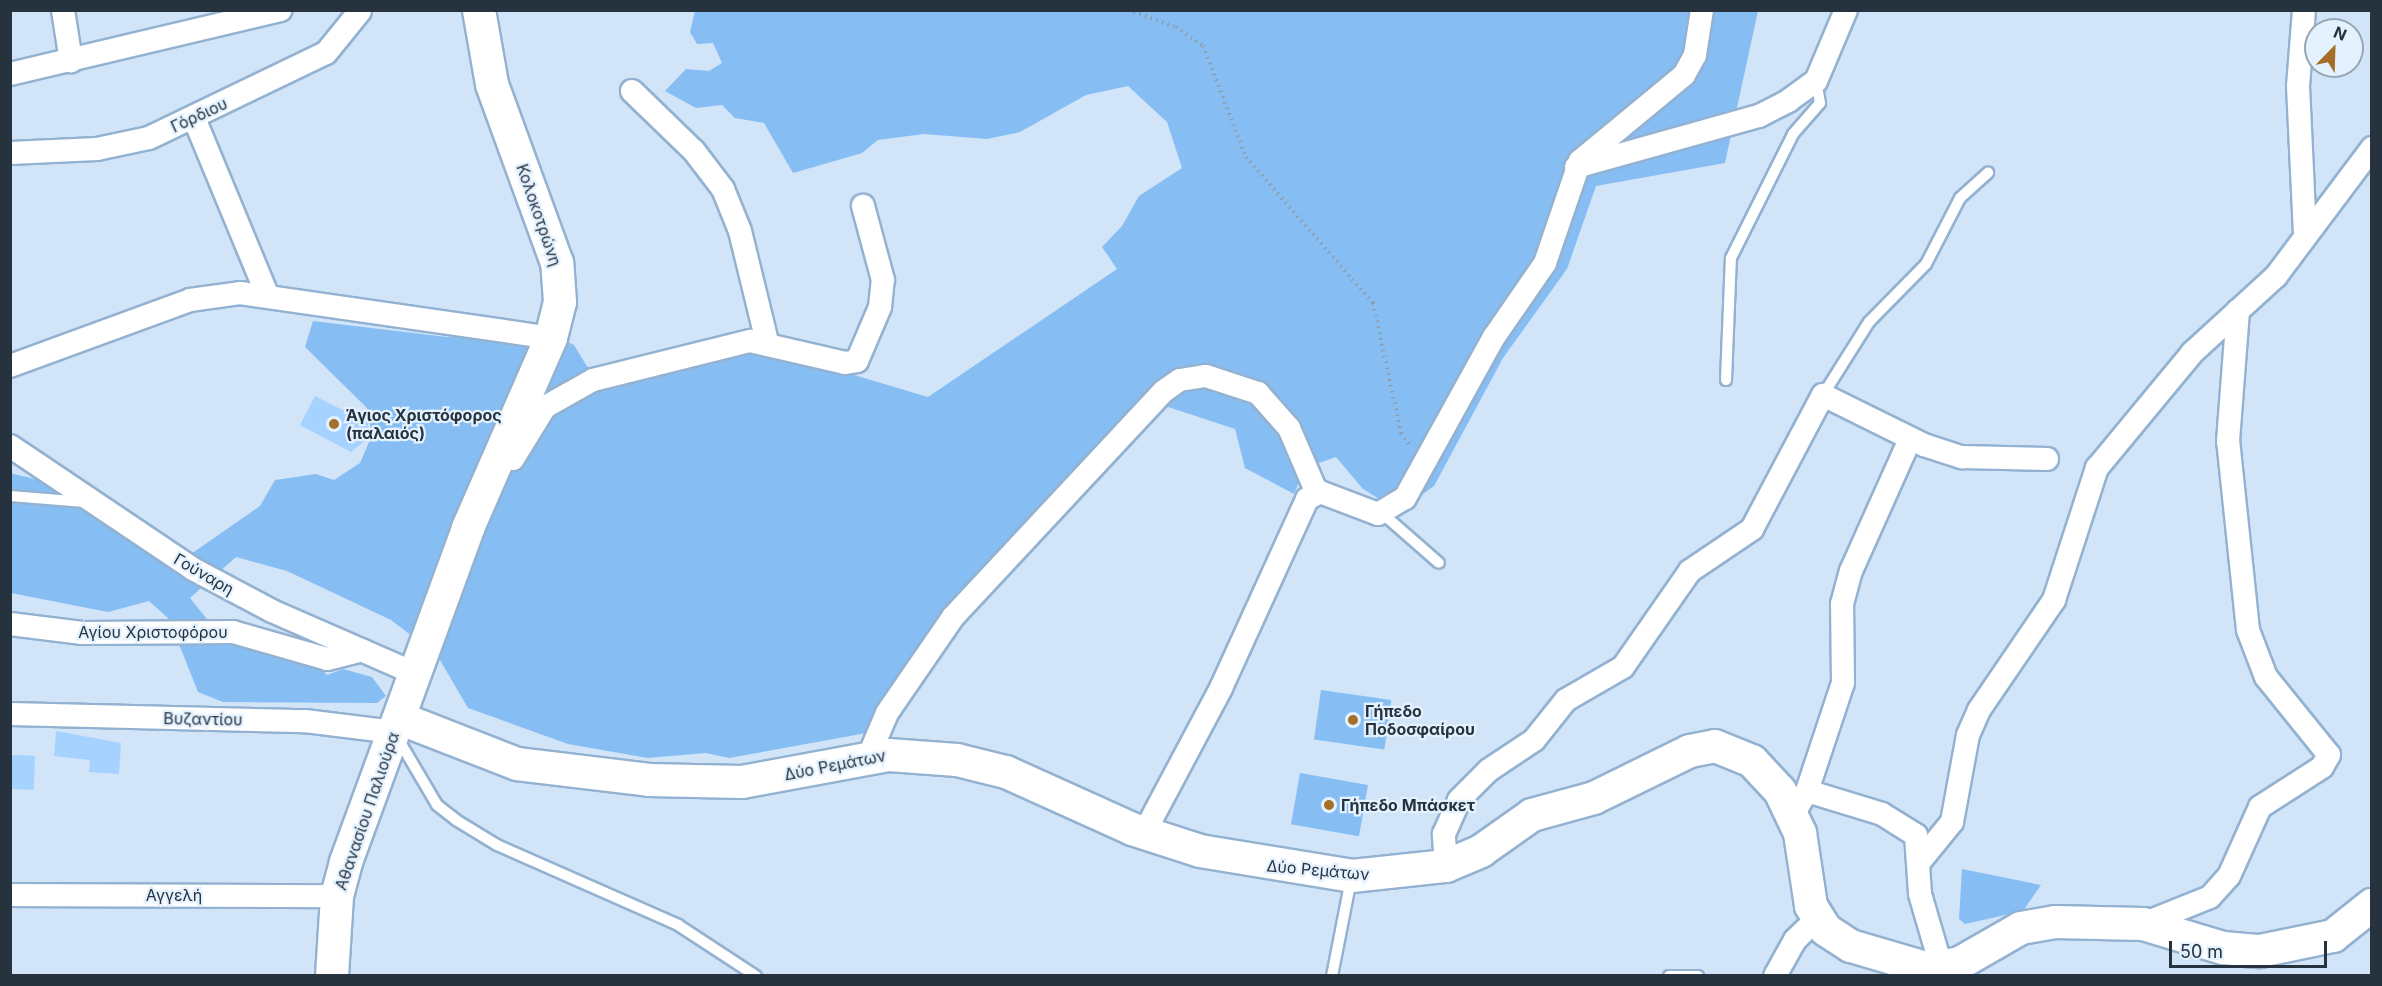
<!DOCTYPE html>
<meta charset="utf-8">
<style>
body{margin:0}
#map{position:relative;width:2382px;height:986px;overflow:hidden;background:#d1e4f8;font-family:Inter,sans-serif}
div>[style]{position:absolute}
.green>*{inset:0;background:#86bef4;transform-origin:0 0}
.building>*{inset:0;background:#a5d2ff;transform-origin:0 0}
.path>*{height:4px;margin-top:-2px;transform-origin:0;background:repeating-linear-gradient(90deg,#8d9eaf 0 1.5px,transparent 0 6px)}
.roads{filter:drop-shadow(2px 0 #93b2d1) drop-shadow(-2px 0 #93b2d1) drop-shadow(0 2px #93b2d1) drop-shadow(0 -2px #93b2d1)}
.lane>*{height:10px;margin:-5px;padding:0 5px;transform-origin:5px;border-radius:5px;background:#fff}
.street>*{height:22px;margin:-11px;padding:0 11px;transform-origin:11px;border-radius:11px;background:#fff}
.secondary>*{height:32px;margin:-16px;padding:0 16px;transform-origin:16px;border-radius:16px;background:#fff}
.dots>*{width:16px;height:16px;translate:-50% -50%;box-sizing:border-box;border:3px solid #e4f1fe;border-radius:50%}
span{translate:-50% -50%;white-space:nowrap;text-align:center;line-height:1.15;-webkit-text-stroke:4.5px #e4f1fe;paint-order:stroke}
.street-label{font-size:16px;color:#26333f}
.poi-label{font-size:16px;color:#26333f;font-weight:700}
.left{translate:0 -50%;text-align:left}
.frame{position:absolute;inset:0;border:12px solid #26333f;pointer-events:none}
.north{position:absolute;left:2304px;top:18px;width:60px;height:60px;box-sizing:border-box;background:#e4f1fe;border:2px solid #98a5b2;border-radius:50%;rotate:23deg;font-size:16px;font-weight:700;line-height:24px;text-align:center;color:#26333f}
.north::after{content:'';display:block;margin:auto;width:21px;height:27px;background:#a56e29;clip-path:polygon(50% 0,100% 100%,50% 72%,0 100%)}
.scale{position:absolute;left:2169px;top:941px;width:158px;height:27px;box-sizing:border-box;border:3px solid #26333f;border-top:0;padding-left:8px;font-size:18px;line-height:21px;white-space:nowrap;color:#26333f;-webkit-text-stroke:4px #e4f1fe;paint-order:stroke}
</style>
<div id="map">
<div class="green">
<i style="clip-path:polygon(695px 11px,1758px 11px,1725px 163px,1596px 186px,1567px 269px,1503px 358px,1434px 486px,1410px 503px,1384px 502px,1363px 489px,1336px 457px,1305px 468px,1294px 494px,1245px 468px,1235px 429px,1144px 399px,956px 600px,882px 699px,872px 732px,729px 758px,706px 753px,648px 758px,568px 744px,468px 708px,437px 655px,391px 620px,287px 571px,236px 557px,190px 598px,210px 623px,314px 661px,327px 675px,343px 669px,372px 677px,386px 696px,377px 703px,223px 702px,198px 692px,169px 619px,149px 601px,108px 612px,11px 593px,10px 473px,47px 482px,64px 504px,119px 522px,181px 561px,260px 506px,275px 480px,316px 474px,334px 480px,360px 463px,372px 435px,367px 408px,305px 347px,313px 321px,447px 337px,560px 338px,574px 345px,591px 373px,631px 381px,733px 355px,760px 355px,814px 363px,928px 397px,1117px 269px,1102px 247px,1122px 226px,1139px 196px,1182px 168px,1167px 122px,1128px 86px,1086px 95px,1020px 132px,987px 139px,924px 134px,878px 140px,862px 153px,793px 173px,764px 123px,735px 118px,722px 105px,696px 108px,665px 91px,686px 69px,709px 71px,722px 63px,713px 43px,697px 44px,690px 32px)"></i>
<i style="left:1321px;top:690px;width:71px;height:50px;rotate:8deg"></i>
<i style="left:1300px;top:773px;width:69px;height:52px;rotate:10deg"></i>
<i style="clip-path:polygon(1962px 869px,2041px 885px,2023px 911px,1965px 924px,1959px 919px)"></i>
</div>
<div class="building">
<i style="clip-path:polygon(315px 396px,368px 423px,368px 438px,351px 452px,300px 425px)"></i>
<i style="clip-path:polygon(56px 731px,121px 743px,119px 774px,89px 772px,90px 760px,54px 756px)"></i>
<i style="left:10px;top:755px;width:25px;height:34px;rotate:2deg"></i>
</div>
<div class="path">
<i style="left:1128px;top:10px;width:51px;rotate:19.5deg"></i>
<i style="left:1176px;top:27px;width:33px;rotate:35deg"></i>
<i style="left:1203px;top:46px;width:119px;rotate:68.8deg"></i>
<i style="left:1246px;top:157px;width:194px;rotate:49deg"></i>
<i style="left:1373px;top:303px;width:133px;rotate:77.8deg"></i>
<i style="left:1401px;top:433px;width:14px;rotate:56deg"></i>
</div>
<div class="roads">
<div class="lane">
<i style="left:1726px;top:380px;width:122px;rotate:-87.7deg"></i>
<i style="left:1731px;top:258px;width:139px;rotate:-63.4deg"></i>
<i style="left:1793px;top:134px;width:41px;rotate:-48.9deg"></i>
<i style="left:1820px;top:103px;width:22px;rotate:-100deg"></i>
<i style="left:1823px;top:395px;width:86px;rotate:-57.8deg"></i>
<i style="left:1869px;top:322px;width:81px;rotate:-45.5deg"></i>
<i style="left:1926px;top:264px;width:74px;rotate:-62.7deg"></i>
<i style="left:1960px;top:198px;width:38px;rotate:-42deg"></i>
<i style="left:10px;top:496px;width:75px;rotate:4.6deg"></i>
<i style="left:1383px;top:514px;width:74px;rotate:41.2deg"></i>
<i style="left:397px;top:737px;width:79px;rotate:59.5deg"></i>
<i style="left:437px;top:805px;width:24px;rotate:38deg"></i>
<i style="left:456px;top:820px;width:48px;rotate:31.4deg"></i>
<i style="left:497px;top:845px;width:198px;rotate:23.8deg"></i>
<i style="left:678px;top:925px;width:93px;rotate:33.2deg"></i>
<i style="left:1332px;top:976px;width:99px;rotate:-78.9deg"></i>
<i style="left:1669px;top:976px;width:29px"></i>
</div>
<div class="street">
<i style="left:63px;top:10px;width:52px;rotate:81.1deg"></i>
<i style="left:2304px;top:10px;width:76px;rotate:94.5deg"></i>
<i style="left:2298px;top:86px;width:151px;rotate:87.3deg"></i>
<i style="left:10px;top:74px;width:278px;rotate:-13.3deg"></i>
<i style="left:632px;top:91px;width:86px;rotate:44.1deg"></i>
<i style="left:694px;top:151px;width:48px;rotate:52.7deg"></i>
<i style="left:723px;top:189px;width:45px;rotate:68deg"></i>
<i style="left:740px;top:231px;width:114px;rotate:76.3deg"></i>
<i style="left:194px;top:118px;width:191px;rotate:67.5deg"></i>
<i style="left:10px;top:153px;width:87px;rotate:-2.6deg"></i>
<i style="left:97px;top:149px;width:53px;rotate:-11.9deg"></i>
<i style="left:149px;top:138px;width:196px;rotate:-25.7deg"></i>
<i style="left:326px;top:53px;width:54px;rotate:-51deg"></i>
<i style="left:1576px;top:167px;width:190px;rotate:-15.6deg"></i>
<i style="left:1759px;top:116px;width:33px;rotate:-27deg"></i>
<i style="left:1788px;top:101px;width:34px;rotate:-36deg"></i>
<i style="left:1816px;top:81px;width:77px;rotate:-67.1deg"></i>
<i style="left:10px;top:366px;width:192px;rotate:-20.1deg"></i>
<i style="left:190px;top:300px;width:50px;rotate:-8deg"></i>
<i style="left:240px;top:293px;width:314px;rotate:8.2deg"></i>
<i style="left:10px;top:446px;width:220px;rotate:33.9deg"></i>
<i style="left:193px;top:569px;width:89px;rotate:28deg"></i>
<i style="left:272px;top:611px;width:155px;rotate:23.6deg"></i>
<i style="left:513px;top:459px;width:61px;rotate:-58.4deg"></i>
<i style="left:545px;top:407px;width:55px;rotate:-29.4deg"></i>
<i style="left:593px;top:380px;width:162px;rotate:-14deg"></i>
<i style="left:750px;top:341px;width:98px;rotate:13deg"></i>
<i style="left:845px;top:363px;width:12px;rotate:-9deg"></i>
<i style="left:857px;top:361px;width:59px;rotate:-66.9deg"></i>
<i style="left:880px;top:307px;width:27px;rotate:-84deg"></i>
<i style="left:883px;top:280px;width:77px;rotate:-105.1deg"></i>
<i style="left:10px;top:624px;width:73px;rotate:7.1deg"></i>
<i style="left:82px;top:633px;width:151px;rotate:-0.4deg"></i>
<i style="left:233px;top:632px;width:98px;rotate:16deg"></i>
<i style="left:327px;top:659px;width:36px;rotate:-14deg"></i>
<i style="left:10px;top:714px;width:295px;rotate:1.4deg"></i>
<i style="left:305px;top:721px;width:90px;rotate:7deg"></i>
<i style="left:868px;top:758px;width:49px;rotate:-67.1deg"></i>
<i style="left:887px;top:713px;width:116px;rotate:-55.5deg"></i>
<i style="left:953px;top:617px;width:309px;rotate:-47deg"></i>
<i style="left:1164px;top:391px;width:19px;rotate:-35deg"></i>
<i style="left:1180px;top:380px;width:26px;rotate:-9deg"></i>
<i style="left:1206px;top:376px;width:55px;rotate:18.1deg"></i>
<i style="left:1258px;top:393px;width:47px;rotate:48.5deg"></i>
<i style="left:1289px;top:428px;width:69px;rotate:66.8deg"></i>
<i style="left:1807px;top:791px;width:78px;rotate:17deg"></i>
<i style="left:1882px;top:814px;width:40px;rotate:32deg"></i>
<i style="left:1916px;top:835px;width:59px;rotate:86.1deg"></i>
<i style="left:1920px;top:894px;width:85px;rotate:73.7deg"></i>
<i style="left:1793px;top:815px;width:28px;rotate:-60deg"></i>
<i style="left:1807px;top:791px;width:114px;rotate:-71.6deg"></i>
<i style="left:1843px;top:683px;width:79px;rotate:-90.7deg"></i>
<i style="left:1842px;top:604px;width:34px;rotate:-75deg"></i>
<i style="left:1851px;top:571px;width:145px;rotate:-65.9deg"></i>
<i style="left:1144px;top:833px;width:164px;rotate:-62deg"></i>
<i style="left:1221px;top:688px;width:208px;rotate:-65.5deg"></i>
<i style="left:1307px;top:499px;width:15px;rotate:-28deg"></i>
<i style="left:1320px;top:492px;width:62px;rotate:20.8deg"></i>
<i style="left:1378px;top:514px;width:31px;rotate:-31deg"></i>
<i style="left:1405px;top:498px;width:184px;rotate:-61.1deg"></i>
<i style="left:1494px;top:337px;width:90px;rotate:-55.4deg"></i>
<i style="left:1545px;top:263px;width:108px;rotate:-71.1deg"></i>
<i style="left:1580px;top:161px;width:135px;rotate:-39.6deg"></i>
<i style="left:1684px;top:75px;width:23px;rotate:-61deg"></i>
<i style="left:1695px;top:55px;width:46px;rotate:-81.2deg"></i>
<i style="left:1921px;top:860px;width:49px;rotate:-50.8deg"></i>
<i style="left:1952px;top:822px;width:88px;rotate:-79.6deg"></i>
<i style="left:1968px;top:735px;width:27px;rotate:-66deg"></i>
<i style="left:1979px;top:710px;width:133px;rotate:-55.7deg"></i>
<i style="left:2054px;top:600px;width:139px;rotate:-72deg"></i>
<i style="left:2097px;top:468px;width:149px;rotate:-50.4deg"></i>
<i style="left:2192px;top:353px;width:114px;rotate:-42.5deg"></i>
<i style="left:2276px;top:276px;width:160px;rotate:-53.1deg"></i>
<i style="left:1446px;top:866px;width:32px;rotate:-94deg"></i>
<i style="left:1444px;top:834px;width:37px;rotate:-66deg"></i>
<i style="left:1459px;top:800px;width:42px;rotate:-45deg"></i>
<i style="left:1489px;top:770px;width:54px;rotate:-33.7deg"></i>
<i style="left:1534px;top:740px;width:51px;rotate:-51.3deg"></i>
<i style="left:1566px;top:700px;width:66px;rotate:-30.1deg"></i>
<i style="left:1623px;top:667px;width:117px;rotate:-55.1deg"></i>
<i style="left:1690px;top:571px;width:75px;rotate:-34.1deg"></i>
<i style="left:1752px;top:529px;width:152px;rotate:-62.1deg"></i>
<i style="left:1823px;top:395px;width:113px;rotate:26.3deg"></i>
<i style="left:1924px;top:445px;width:40px;rotate:18deg"></i>
<i style="left:1962px;top:457px;width:85px;rotate:1.3deg"></i>
<i style="left:10px;top:895px;width:327px;rotate:0.2deg"></i>
<i style="left:2143px;top:924px;width:72px;rotate:-21.9deg"></i>
<i style="left:2210px;top:897px;width:28px;rotate:-48deg"></i>
<i style="left:2229px;top:876px;width:76px;rotate:-65.8deg"></i>
<i style="left:2260px;top:807px;width:74px;rotate:-32.8deg"></i>
<i style="left:2322px;top:767px;width:14px;rotate:-60deg"></i>
<i style="left:2329px;top:755px;width:100px;rotate:-128.9deg"></i>
<i style="left:2266px;top:677px;width:50px;rotate:-111deg"></i>
<i style="left:2248px;top:630px;width:190px;rotate:-96deg"></i>
<i style="left:2228px;top:441px;width:131px;rotate:-85.6deg"></i>
<i style="left:1775px;top:976px;width:41px;rotate:-60.9deg"></i>
<i style="left:1795px;top:940px;width:30px;rotate:-44deg"></i>
</div>
<div class="secondary">
<i style="left:399px;top:718px;width:127px;rotate:21.3deg"></i>
<i style="left:517px;top:764px;width:133px;rotate:6.9deg"></i>
<i style="left:649px;top:780px;width:93px;rotate:1.2deg"></i>
<i style="left:742px;top:782px;width:149px;rotate:-10.4deg"></i>
<i style="left:889px;top:755px;width:68px;rotate:4.2deg"></i>
<i style="left:957px;top:760px;width:50px;rotate:13.8deg"></i>
<i style="left:1006px;top:772px;width:138px;rotate:24.3deg"></i>
<i style="left:1132px;top:829px;width:71px;rotate:17.9deg"></i>
<i style="left:1200px;top:851px;width:154px;rotate:9.3deg"></i>
<i style="left:1352px;top:876px;width:95px;rotate:-6.1deg"></i>
<i style="left:1446px;top:866px;width:38px;rotate:-23deg"></i>
<i style="left:1481px;top:851px;width:62px;rotate:-35.2deg"></i>
<i style="left:1532px;top:815px;width:64px;rotate:-15.3deg"></i>
<i style="left:1594px;top:798px;width:107px;rotate:-26.1deg"></i>
<i style="left:1690px;top:751px;width:25px;rotate:-11deg"></i>
<i style="left:1715px;top:746px;width:40px;rotate:22deg"></i>
<i style="left:1752px;top:761px;width:41px;rotate:47deg"></i>
<i style="left:1780px;top:791px;width:47px;rotate:64.5deg"></i>
<i style="left:1800px;top:833px;width:74px;rotate:81.4deg"></i>
<i style="left:1811px;top:906px;width:28px;rotate:58deg"></i>
<i style="left:1826px;top:930px;width:30px;rotate:33deg"></i>
<i style="left:1851px;top:946px;width:81px;rotate:16.4deg"></i>
<i style="left:1929px;top:969px;width:32px;rotate:-11deg"></i>
<i style="left:1960px;top:963px;width:70px;rotate:-29.8deg"></i>
<i style="left:2021px;top:928px;width:35px;rotate:-10deg"></i>
<i style="left:2055px;top:922px;width:88px;rotate:1.3deg"></i>
<i style="left:2143px;top:924px;width:84px;rotate:16.7deg"></i>
<i style="left:2223px;top:948px;width:37px;rotate:5deg"></i>
<i style="left:2260px;top:951px;width:75px;rotate:-11.6deg"></i>
<i style="left:2333px;top:936px;width:50px;rotate:-38.5deg"></i>
<i style="left:332px;top:976px;width:80px;rotate:-86.4deg"></i>
<i style="left:337px;top:896px;width:35px;rotate:-75deg"></i>
<i style="left:346px;top:862px;width:356px;rotate:-69.9deg"></i>
<i style="left:468px;top:528px;width:207px;rotate:-66.4deg"></i>
<i style="left:551px;top:338px;width:37px;rotate:-76deg"></i>
<i style="left:560px;top:302px;width:39px;rotate:-94deg"></i>
<i style="left:557px;top:263px;width:190px;rotate:-110deg"></i>
<i style="left:492px;top:84px;width:75px;rotate:-100deg"></i>
</div>
</div>
<div class="dots">
<i style="left:334px;top:424px;background:#a56e29"></i>
<i style="left:1353px;top:720px;background:#a56e29"></i>
<i style="left:1329px;top:805px;background:#a56e29"></i>
</div>
<div class="street-label">
<span style="left:199px;top:115px;rotate:-25deg">Γόρδιου</span>
<span style="left:539px;top:215px;rotate:71deg">Κολοκοτρώνη</span>
<span style="left:204px;top:574px;rotate:30deg">Γούναρη</span>
<span style="left:153px;top:632px">Αγίου Χριστοφόρου</span>
<span style="left:203px;top:719px;rotate:1deg">Βυζαντίου</span>
<span style="left:835px;top:765px;rotate:-11deg">Δύο Ρεμάτων</span>
<span style="left:367px;top:811px;rotate:-71deg">Αθανασίου Παλιούρα</span>
<span style="left:1318px;top:870px;rotate:5deg">Δύο Ρεμάτων</span>
<span style="left:174px;top:895px">Αγγελή</span>
</div>
<div class="poi-label">
<span class="left" style="left:346px;top:424px">Άγιος Χριστόφορος<br>(παλαιός)</span>
<span class="left" style="left:1365px;top:720px">Γήπεδο<br>Ποδοσφαίρου</span>
<span class="left" style="left:1341px;top:805px">Γήπεδο Μπάσκετ</span>
</div>
<div class="frame"></div>
<div class="north">N</div>
<div class="scale">50 m</div>
</div>
